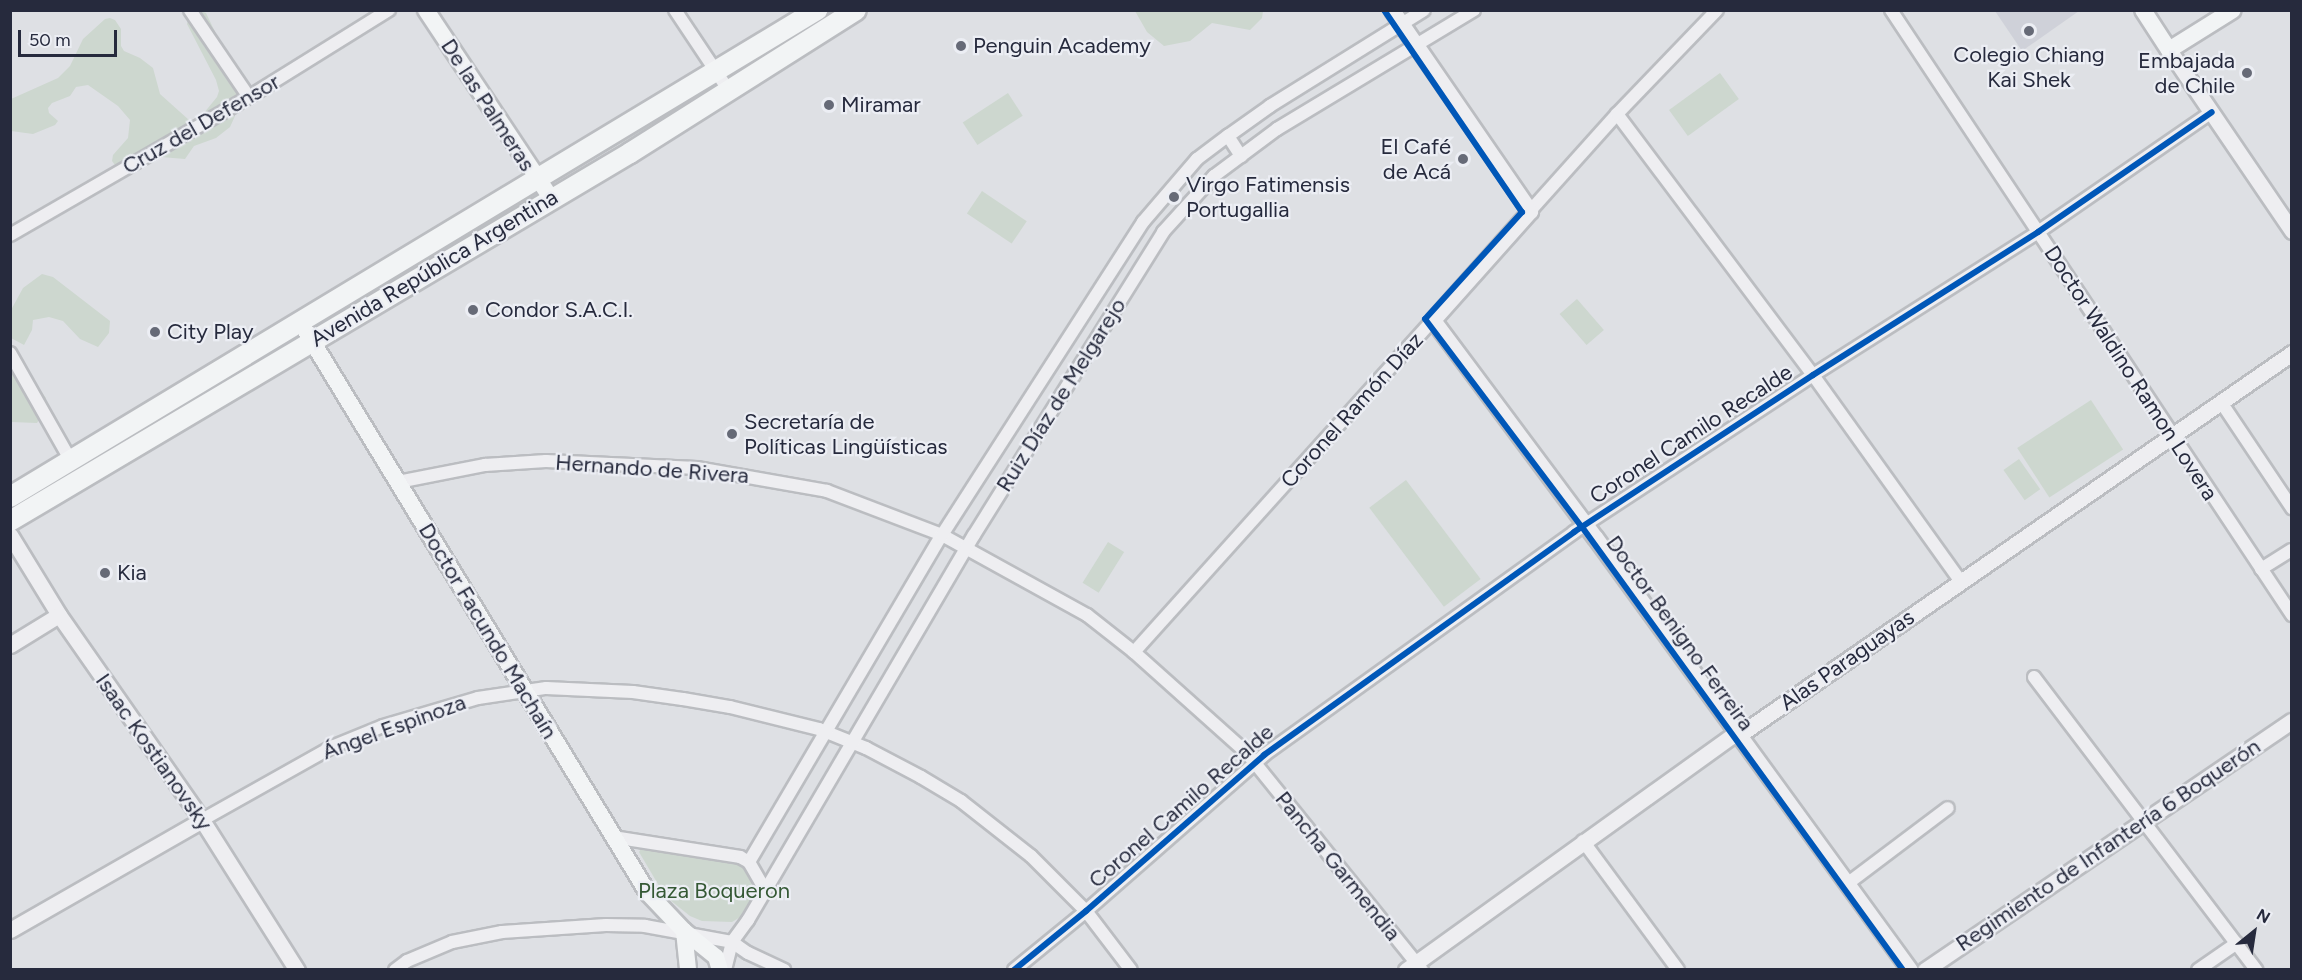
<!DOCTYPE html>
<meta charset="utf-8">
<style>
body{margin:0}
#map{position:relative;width:2302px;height:980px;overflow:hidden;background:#dee0e4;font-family:Figtree,sans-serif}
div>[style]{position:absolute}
.built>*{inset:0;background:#cfd1d9}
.green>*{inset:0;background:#cdd7cf;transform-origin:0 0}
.roads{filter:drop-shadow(2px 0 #bbbdc1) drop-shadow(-2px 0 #bbbdc1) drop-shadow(0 2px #bbbdc1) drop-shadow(0 -2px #bbbdc1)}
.minor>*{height:12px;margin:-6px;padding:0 6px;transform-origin:6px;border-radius:6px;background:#eeeef1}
.tertiary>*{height:15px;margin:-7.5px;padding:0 7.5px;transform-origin:7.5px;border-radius:7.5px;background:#eeeef1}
.secondary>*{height:16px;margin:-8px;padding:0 8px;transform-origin:8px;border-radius:8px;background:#f2f4f5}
.trunk>*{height:20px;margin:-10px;padding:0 10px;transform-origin:10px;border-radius:10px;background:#f2f4f5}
.cycleway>*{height:6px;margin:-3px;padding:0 3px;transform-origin:3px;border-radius:3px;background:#0057b8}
.dots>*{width:16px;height:16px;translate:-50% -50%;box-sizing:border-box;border:3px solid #eceef4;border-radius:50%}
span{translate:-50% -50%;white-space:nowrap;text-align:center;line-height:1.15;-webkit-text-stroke:4.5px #eceef4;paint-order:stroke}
.poi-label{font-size:22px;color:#262a3d}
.left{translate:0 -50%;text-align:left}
.right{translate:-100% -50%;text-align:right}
.street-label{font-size:22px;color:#262a3d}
.park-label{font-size:22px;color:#345834}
.frame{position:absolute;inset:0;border:12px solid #262a3d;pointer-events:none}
.north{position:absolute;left:2224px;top:902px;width:60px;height:60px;-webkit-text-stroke:4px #eceef4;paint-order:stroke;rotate:30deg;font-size:16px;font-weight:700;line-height:24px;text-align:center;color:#262a3d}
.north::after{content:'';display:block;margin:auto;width:21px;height:27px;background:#262a3d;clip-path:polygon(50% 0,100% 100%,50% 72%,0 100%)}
.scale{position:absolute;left:18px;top:30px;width:99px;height:27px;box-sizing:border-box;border:3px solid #262a3d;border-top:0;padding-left:8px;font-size:18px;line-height:21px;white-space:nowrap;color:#262a3d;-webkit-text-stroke:4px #eceef4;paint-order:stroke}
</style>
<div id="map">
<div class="built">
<i style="clip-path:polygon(1995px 11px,2079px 11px,2022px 51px)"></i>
</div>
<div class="green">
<i style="clip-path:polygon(200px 11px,206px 13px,216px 34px,215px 40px,247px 87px,234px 105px,235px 116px,230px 127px,216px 138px,194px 146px,185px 159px,149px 156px,132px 171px,115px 165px,112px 161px,113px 155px,128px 138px,130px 120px,118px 106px,88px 85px,76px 87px,70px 96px,52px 103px,48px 108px,49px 113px,58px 121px,55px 125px,33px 134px,11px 131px,11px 99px,58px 78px,70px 66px,83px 39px,105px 19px,110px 18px,115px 20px,121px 29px,121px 46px,124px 51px,140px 58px,153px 68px,160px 94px,189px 120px,194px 122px,199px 119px,217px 97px,219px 91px,216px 80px,187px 24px,190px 13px)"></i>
<i style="clip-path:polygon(830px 11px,842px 11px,739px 73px,737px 72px,736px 68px)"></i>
<i style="clip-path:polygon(1135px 11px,1263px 11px,1262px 18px,1250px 30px,1212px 23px,1190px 41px,1164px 46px,1147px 32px)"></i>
<i style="left:1720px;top:73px;width:32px;height:63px;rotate:54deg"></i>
<i style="clip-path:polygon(709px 85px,710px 91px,561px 178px,560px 175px)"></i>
<i style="left:1008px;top:93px;width:27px;height:54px;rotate:57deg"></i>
<i style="clip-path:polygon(535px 189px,538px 195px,330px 321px,327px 320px,325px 318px)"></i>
<i style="left:982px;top:191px;width:54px;height:27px;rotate:34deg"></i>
<i style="clip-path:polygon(42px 274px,53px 277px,110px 321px,109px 333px,98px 347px,80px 339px,63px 321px,49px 317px,33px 320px,32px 330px,24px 345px,11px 338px,11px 310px,23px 288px)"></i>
<i style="left:1577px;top:299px;width:41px;height:23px;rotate:49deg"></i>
<i style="clip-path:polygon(296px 334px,300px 338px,14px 506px,13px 504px)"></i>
<i style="clip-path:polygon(10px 345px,34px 383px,46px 398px,42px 415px,37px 423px,11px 422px)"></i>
<i style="left:2091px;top:400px;width:59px;height:88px;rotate:57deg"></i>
<i style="left:2019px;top:459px;width:37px;height:19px;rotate:55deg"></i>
<i style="left:1406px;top:480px;width:124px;height:46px;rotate:53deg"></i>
<i style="left:1108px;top:542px;width:19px;height:48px;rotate:32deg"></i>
<i style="clip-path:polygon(641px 849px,739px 864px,747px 870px,756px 884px,757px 891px,742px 916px,732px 922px,702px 921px,690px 916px,665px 896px,639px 852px)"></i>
</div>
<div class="roads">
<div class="minor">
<i style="left:190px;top:10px;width:105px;rotate:55.9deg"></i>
<i style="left:675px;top:10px;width:97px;rotate:56.3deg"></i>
<i style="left:1891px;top:10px;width:726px;rotate:56.46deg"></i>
<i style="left:1617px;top:114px;width:326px;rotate:53.1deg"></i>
<i style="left:1813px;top:375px;width:254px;rotate:54.4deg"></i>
<i style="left:1228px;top:136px;width:24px;rotate:57deg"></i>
<i style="left:1530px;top:211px;width:130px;rotate:-48.1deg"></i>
<i style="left:1617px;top:114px;width:144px;rotate:-46.1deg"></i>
<i style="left:10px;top:235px;width:276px;rotate:-30deg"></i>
<i style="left:249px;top:97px;width:165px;rotate:-31.9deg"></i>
<i style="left:10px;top:353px;width:124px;rotate:60.5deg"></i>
<i style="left:2221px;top:402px;width:128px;rotate:56.2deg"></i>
<i style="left:398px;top:482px;width:89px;rotate:-11.1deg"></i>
<i style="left:485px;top:465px;width:61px;rotate:-3.8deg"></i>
<i style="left:546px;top:461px;width:151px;rotate:2.7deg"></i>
<i style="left:697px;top:468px;width:132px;rotate:10deg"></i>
<i style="left:827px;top:491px;width:123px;rotate:20.9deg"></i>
<i style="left:942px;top:535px;width:166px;rotate:28.9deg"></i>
<i style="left:1087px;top:615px;width:60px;rotate:38.2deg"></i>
<i style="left:1134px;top:652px;width:150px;rotate:41.8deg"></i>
<i style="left:1246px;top:752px;width:280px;rotate:51.1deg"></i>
<i style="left:2261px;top:569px;width:36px;rotate:-32deg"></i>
<i style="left:1134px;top:652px;width:447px;rotate:-48deg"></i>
<i style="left:2034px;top:677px;width:368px;rotate:52.8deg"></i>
<i style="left:202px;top:820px;width:151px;rotate:-29.3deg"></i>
<i style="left:334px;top:746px;width:53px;rotate:-22.2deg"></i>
<i style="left:383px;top:726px;width:99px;rotate:-16.4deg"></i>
<i style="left:478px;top:698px;width:69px;rotate:-8.4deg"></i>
<i style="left:546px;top:688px;width:87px;rotate:2.6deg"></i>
<i style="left:633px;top:692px;width:50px;rotate:8deg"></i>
<i style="left:683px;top:699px;width:48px;rotate:9.7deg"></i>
<i style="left:730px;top:707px;width:92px;rotate:13.9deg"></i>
<i style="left:819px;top:729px;width:51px;rotate:22deg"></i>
<i style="left:866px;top:748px;width:62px;rotate:27.8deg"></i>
<i style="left:921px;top:777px;width:47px;rotate:31deg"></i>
<i style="left:961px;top:801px;width:89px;rotate:38.2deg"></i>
<i style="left:1031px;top:856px;width:78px;rotate:45deg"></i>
<i style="left:1086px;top:911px;width:74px;rotate:52.7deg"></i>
<i style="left:613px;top:837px;width:129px;rotate:8.9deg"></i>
<i style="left:740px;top:857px;width:10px;rotate:29deg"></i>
<i style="left:749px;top:862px;width:32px;rotate:60deg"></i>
<i style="left:1583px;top:841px;width:160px;rotate:53.6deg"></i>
<i style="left:749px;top:862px;width:380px;rotate:-59.5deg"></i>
<i style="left:942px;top:535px;width:372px;rotate:-57.3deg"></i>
<i style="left:1143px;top:222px;width:83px;rotate:-49.4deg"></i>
<i style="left:1197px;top:159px;width:39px;rotate:-37deg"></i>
<i style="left:1228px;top:136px;width:52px;rotate:-35.5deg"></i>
<i style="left:1270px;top:106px;width:181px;rotate:-31.9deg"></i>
<i style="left:1847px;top:884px;width:126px;rotate:-37deg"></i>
<i style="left:395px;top:970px;width:15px;rotate:-37deg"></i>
<i style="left:407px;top:961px;width:49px;rotate:-22.9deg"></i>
<i style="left:452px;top:942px;width:51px;rotate:-11.3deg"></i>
<i style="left:502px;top:932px;width:104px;rotate:-3.9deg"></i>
<i style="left:606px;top:925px;width:39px;rotate:1deg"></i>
<i style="left:645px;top:926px;width:88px;rotate:10.4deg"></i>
<i style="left:732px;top:942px;width:19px;rotate:35deg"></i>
<i style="left:748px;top:953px;width:40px;rotate:25deg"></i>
<i style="left:725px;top:970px;width:29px;rotate:-76deg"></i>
<i style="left:732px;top:942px;width:27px;rotate:-54deg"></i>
<i style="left:748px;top:920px;width:446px;rotate:-59.6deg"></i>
<i style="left:974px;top:535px;width:357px;rotate:-58deg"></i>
<i style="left:1163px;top:232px;width:76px;rotate:-47.7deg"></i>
<i style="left:1214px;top:176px;width:79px;rotate:-36.7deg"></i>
<i style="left:1277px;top:129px;width:230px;rotate:-31.1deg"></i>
<i style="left:1014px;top:970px;width:93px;rotate:-39.3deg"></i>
<i style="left:1086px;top:911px;width:237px;rotate:-41.2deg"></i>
<i style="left:1264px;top:755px;width:382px;rotate:-35.7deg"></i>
<i style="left:1574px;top:532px;width:286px;rotate:-33.3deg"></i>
<i style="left:1813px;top:375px;width:267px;rotate:-32.4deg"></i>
<i style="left:2038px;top:232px;width:211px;rotate:-34.6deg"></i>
<i style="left:2198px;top:970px;width:47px;rotate:-34.7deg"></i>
</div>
<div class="tertiary">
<i style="left:1392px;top:10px;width:244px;rotate:55.5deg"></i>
<i style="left:1530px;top:211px;width:146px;rotate:131.7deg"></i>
<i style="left:1433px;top:320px;width:271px;rotate:53.3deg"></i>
<i style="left:1595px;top:537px;width:535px;rotate:53.96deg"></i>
<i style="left:2169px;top:50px;width:219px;rotate:55.8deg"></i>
<i style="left:10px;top:535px;width:94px;rotate:58.5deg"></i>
<i style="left:59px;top:615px;width:250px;rotate:55.1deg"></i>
<i style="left:202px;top:820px;width:178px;rotate:57.7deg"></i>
<i style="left:10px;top:645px;width:57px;rotate:-31.5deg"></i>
<i style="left:10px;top:930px;width:221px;rotate:-29.8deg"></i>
<i style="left:1406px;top:970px;width:401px;rotate:-35.7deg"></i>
<i style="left:1732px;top:736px;width:7px;rotate:-8deg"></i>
<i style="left:1739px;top:735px;width:672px;rotate:-34.64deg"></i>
<i style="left:1925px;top:970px;width:443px;rotate:-34.2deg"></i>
</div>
<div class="secondary">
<i style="left:426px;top:10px;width:226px;rotate:56.4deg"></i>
<i style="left:2143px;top:10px;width:48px;rotate:57deg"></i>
<i style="left:2169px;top:50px;width:75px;rotate:-32deg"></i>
<i style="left:301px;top:323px;width:667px;rotate:58.67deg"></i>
<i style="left:648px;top:893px;width:52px;rotate:46.5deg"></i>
<i style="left:684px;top:931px;width:41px;rotate:39.1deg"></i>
<i style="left:716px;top:957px;width:14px;rotate:73deg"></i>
<i style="left:684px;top:931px;width:39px;rotate:84deg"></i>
</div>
<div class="trunk">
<i style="left:10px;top:497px;width:943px;rotate:-31.11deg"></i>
<i style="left:10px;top:521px;width:721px;rotate:-30.69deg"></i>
<i style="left:630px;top:153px;width:267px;rotate:-32.3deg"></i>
</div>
</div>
<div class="cycleway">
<i style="left:1384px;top:10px;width:245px;rotate:55.7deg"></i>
<i style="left:1522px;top:212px;width:144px;rotate:132.2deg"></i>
<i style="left:1425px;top:319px;width:261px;rotate:53deg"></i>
<i style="left:1582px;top:527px;width:547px;rotate:54.07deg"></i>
<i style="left:1014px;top:970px;width:93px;rotate:-39.3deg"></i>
<i style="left:1086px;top:911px;width:237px;rotate:-41.2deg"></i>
<i style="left:1264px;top:755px;width:382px;rotate:-35.7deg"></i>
<i style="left:1574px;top:532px;width:286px;rotate:-33.3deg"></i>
<i style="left:1813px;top:375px;width:267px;rotate:-32.4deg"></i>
<i style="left:2038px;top:232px;width:211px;rotate:-34.6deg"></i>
</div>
<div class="dots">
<i style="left:2029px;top:31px;background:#666a77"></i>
<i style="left:961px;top:46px;background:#666a77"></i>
<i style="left:2247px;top:73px;background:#666a77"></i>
<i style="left:829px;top:105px;background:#666a77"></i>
<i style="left:1463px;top:159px;background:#666a77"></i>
<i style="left:1174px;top:197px;background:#666a77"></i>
<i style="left:473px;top:310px;background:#666a77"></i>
<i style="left:155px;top:332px;background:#666a77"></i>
<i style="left:732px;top:434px;background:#666a77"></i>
<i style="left:105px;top:573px;background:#666a77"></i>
</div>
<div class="poi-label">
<span class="left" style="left:973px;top:46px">Penguin Academy</span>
<span style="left:2029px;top:67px">Colegio Chiang<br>Kai Shek</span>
<span class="right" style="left:2235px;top:73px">Embajada<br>de Chile</span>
<span class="left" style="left:841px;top:105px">Miramar</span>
<span class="right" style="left:1451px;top:159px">El Café<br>de Acá</span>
<span class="left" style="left:1186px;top:197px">Virgo Fatimensis<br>Portugallia</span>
<span class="left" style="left:485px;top:310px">Condor S.A.C.I.</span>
<span class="left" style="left:167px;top:332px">City Play</span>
<span class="left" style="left:744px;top:434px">Secretaría de<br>Políticas Lingüísticas</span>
<span class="left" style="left:117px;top:573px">Kia</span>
</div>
<div class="street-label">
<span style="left:488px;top:105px;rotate:57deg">De las Palmeras</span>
<span style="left:201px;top:124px;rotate:-30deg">Cruz del Defensor</span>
<span style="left:434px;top:268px;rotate:-31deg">Avenida República Argentina</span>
<span style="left:2131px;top:373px;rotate:57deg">Doctor Waldino Ramon Lovera</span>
<span style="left:1061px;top:395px;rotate:-58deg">Ruiz Díaz de Melgarejo</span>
<span style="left:1352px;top:410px;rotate:-48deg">Coronel Ramón Díaz</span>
<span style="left:1691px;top:434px;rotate:-33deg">Coronel Camilo Recalde</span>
<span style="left:652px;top:469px;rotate:4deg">Hernando de Rivera</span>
<span style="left:488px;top:631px;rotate:59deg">Doctor Facundo Machaín</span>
<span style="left:1680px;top:633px;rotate:54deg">Doctor Benigno Ferreira</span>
<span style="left:1847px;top:660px;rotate:-35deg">Alas Paraguayas</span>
<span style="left:394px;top:727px;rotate:-20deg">Ángel Espinoza</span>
<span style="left:154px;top:752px;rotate:55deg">Isaac Kostianovsky</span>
<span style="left:1181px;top:806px;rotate:-41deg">Coronel Camilo Recalde</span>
<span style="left:2108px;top:845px;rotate:-34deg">Regimiento de Infantería 6 Boquerón</span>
<span style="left:1338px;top:866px;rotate:51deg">Pancha Garmendia</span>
</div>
<div class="park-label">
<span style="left:714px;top:891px">Plaza Boqueron</span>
</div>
<div class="frame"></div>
<div class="north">N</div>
<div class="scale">50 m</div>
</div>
